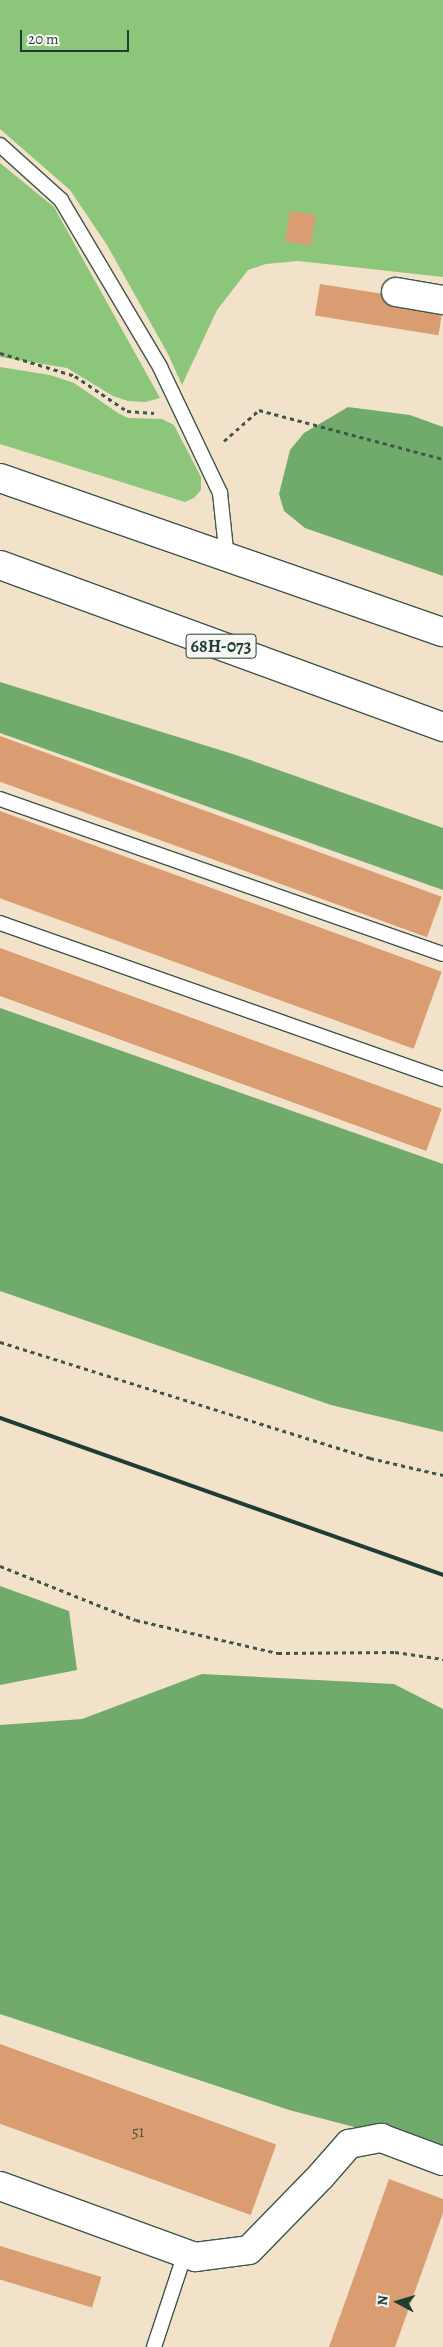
<!DOCTYPE html>
<meta charset="utf-8">
<style>
body{margin:0}
#map{position:relative;width:443px;height:2347px;overflow:hidden;background:#f2e2ca;font-family:Alegreya,serif}
div>[style]{position:absolute}
.green>*{inset:0;background:#8cc67b}
.forest>*{inset:0;background:#71ab6b}
.building>*{inset:0;background:#da9c71;transform-origin:0 0}
.path>*{height:3px;margin-top:-1.5px;transform-origin:0;background:repeating-linear-gradient(90deg,#3f564a 0 4px,transparent 0 8px)}
.roads{filter:drop-shadow(1px 0 #3f564a) drop-shadow(-1px 0 #3f564a) drop-shadow(0 1px #3f564a) drop-shadow(0 -1px #3f564a)}
.lane>*{height:14px;margin:-7px;padding:0 7px;transform-origin:7px;border-radius:7px;background:#fff}
.street>*{height:28px;margin:-14px;padding:0 14px;transform-origin:14px;border-radius:14px;background:#fff}
.primary>*{height:28px;margin:-14px;padding:0 14px;transform-origin:14px;border-radius:14px;background:#fff}
.rail>*{height:4px;margin:-2px;padding:0 2px;transform-origin:2px;border-radius:2px;background:#1f3d34}
span{translate:-50% -50%;white-space:nowrap;text-align:center;line-height:1.15;-webkit-text-stroke:4px #f6f6f2;paint-order:stroke}
.number-label{font-size:16px;color:#4e5543}
.number-label span{-webkit-text-stroke-width:0}
.shield-label span{padding:1px 4px;background:#f6f6f2;border:1px solid;border-radius:4px;-webkit-text-stroke-width:0}
.shield-label{font-size:18px;color:#1f3d34;font-weight:700}
.north{position:absolute;left:373px;top:2277px;width:50px;height:50px;-webkit-text-stroke:4px #f6f6f2;paint-order:stroke;rotate:276deg;font-size:14px;font-weight:700;line-height:20px;text-align:center;color:#1f3d34}
.north::after{content:'';display:block;margin:auto;width:18px;height:22px;background:#1f3d34;clip-path:polygon(50% 0,100% 100%,50% 72%,0 100%)}
.scale{position:absolute;left:20px;top:30px;width:109px;height:22px;box-sizing:border-box;border:2px solid #1f3d34;border-top:0;padding-left:6px;font-size:15px;line-height:18px;white-space:nowrap;color:#1f3d34;-webkit-text-stroke:4px #f6f6f2;paint-order:stroke}
</style>
<div id="map">
<div class="green">
<i style="clip-path:polygon(0 0,443px 0,443px 277px,298px 261px,266px 264px,248px 270px,217px 310px,182px 385px,168px 354px,107px 245px,70px 190px,0 129px)"></i>
<i style="clip-path:polygon(0 163px,54px 207px,160px 398px,145px 402px,128px 401px,113px 396px,67px 368px,0 357px)"></i>
<i style="clip-path:polygon(0 367px,50px 375px,74px 383px,118px 413px,128px 418px,162px 419px,174px 425px,201px 477px,201px 490px,194px 498px,185px 502px,0 444px)"></i>
</div>
<div class="forest">
<i style="clip-path:polygon(348px 407px,410px 415px,443px 427px,443px 576px,305px 528px,284px 511px,279px 494px,290px 450px,304px 433px)"></i>
<i style="clip-path:polygon(0 682px,233px 754px,443px 828px,443px 890px,0 733px)"></i>
<i style="clip-path:polygon(0 1008px,443px 1164px,443px 1432px,331px 1405px,0 1291px)"></i>
<i style="clip-path:polygon(0 1586px,69px 1611px,77px 1670px,0 1685px)"></i>
<i style="clip-path:polygon(202px 1674px,394px 1684px,443px 1709px,443px 2150px,289px 2110px,0 2014px,0 1725px,82px 1719px)"></i>
</div>
<div class="building">
<i style="left:290px;top:211px;width:26px;height:31px;rotate:9deg"></i>
<i style="left:320px;top:284px;width:125px;height:32px;rotate:9deg"></i>
<i style="left:0;top:736px;width:470px;height:43px;rotate:20deg"></i>
<i style="left:0;top:811px;width:470px;height:82px;rotate:20deg"></i>
<i style="left:0;top:948px;width:470px;height:45px;rotate:20deg"></i>
<i style="left:0;top:2044px;width:294px;height:75px;rotate:20deg"></i>
<i style="clip-path:polygon(389px 2179px,443px 2199px,443px 2213px,395px 2347px,329px 2347px)"></i>
<i style="left:0;top:2246px;width:106px;height:32px;rotate:17deg"></i>
</div>
<div class="path">
<i style="left:0;top:353px;width:78px;rotate:17deg"></i>
<i style="left:75px;top:376px;width:63px;rotate:33.9deg"></i>
<i style="left:127px;top:411px;width:27px;rotate:4deg"></i>
<i style="left:224px;top:441px;width:47px;rotate:-41.5deg"></i>
<i style="left:259px;top:410px;width:190px;rotate:14.9deg"></i>
<i style="left:0;top:1342px;width:388px;rotate:17.4deg"></i>
<i style="left:370px;top:1458px;width:75px;rotate:13.1deg"></i>
<i style="left:0;top:1566px;width:146px;rotate:21.7deg"></i>
<i style="left:136px;top:1620px;width:146px;rotate:13.1deg"></i>
<i style="left:278px;top:1653px;width:117px;rotate:-0.5deg"></i>
<i style="left:395px;top:1652px;width:49px;rotate:8.3deg"></i>
</div>
<div class="roads">
<div class="lane">
<i style="left:0;top:145px;width:82px;rotate:42deg"></i>
<i style="left:61px;top:200px;width:194px;rotate:59.3deg"></i>
<i style="left:160px;top:367px;width:140px;rotate:64.5deg"></i>
<i style="left:220px;top:493px;width:65px;rotate:83.9deg"></i>
<i style="left:0;top:799px;width:469px;rotate:19.3deg"></i>
<i style="left:0;top:923px;width:470px;rotate:19.4deg"></i>
<i style="left:154px;top:2347px;width:99px;rotate:-71.7deg"></i>
</div>
<div class="street">
<i style="left:396px;top:292px;width:48px;rotate:9.7deg"></i>
<i style="left:0;top:2186px;width:208px;rotate:20deg"></i>
<i style="left:195px;top:2257px;width:54px;rotate:-7.4deg"></i>
<i style="left:249px;top:2250px;width:103px;rotate:-45.8deg"></i>
<i style="left:321px;top:2176px;width:43px;rotate:-48.8deg"></i>
<i style="left:349px;top:2144px;width:33px;rotate:-11deg"></i>
<i style="left:381px;top:2138px;width:66px;rotate:20.4deg"></i>
</div>
<div class="primary">
<i style="left:0;top:478px;width:469px;rotate:19.2deg"></i>
<i style="left:0;top:565px;width:472px;rotate:20.1deg"></i>
</div>
</div>
<div class="rail">
<i style="left:0;top:1418px;width:470px;rotate:19.5deg"></i>
</div>
<div class="number-label">
<span style="left:138px;top:2132px">51</span>
</div>
<div class="shield-label">
<span style="left:221px;top:646px">68Н-073</span>
</div>
<div class="north">N</div>
<div class="scale">20 m</div>
</div>
